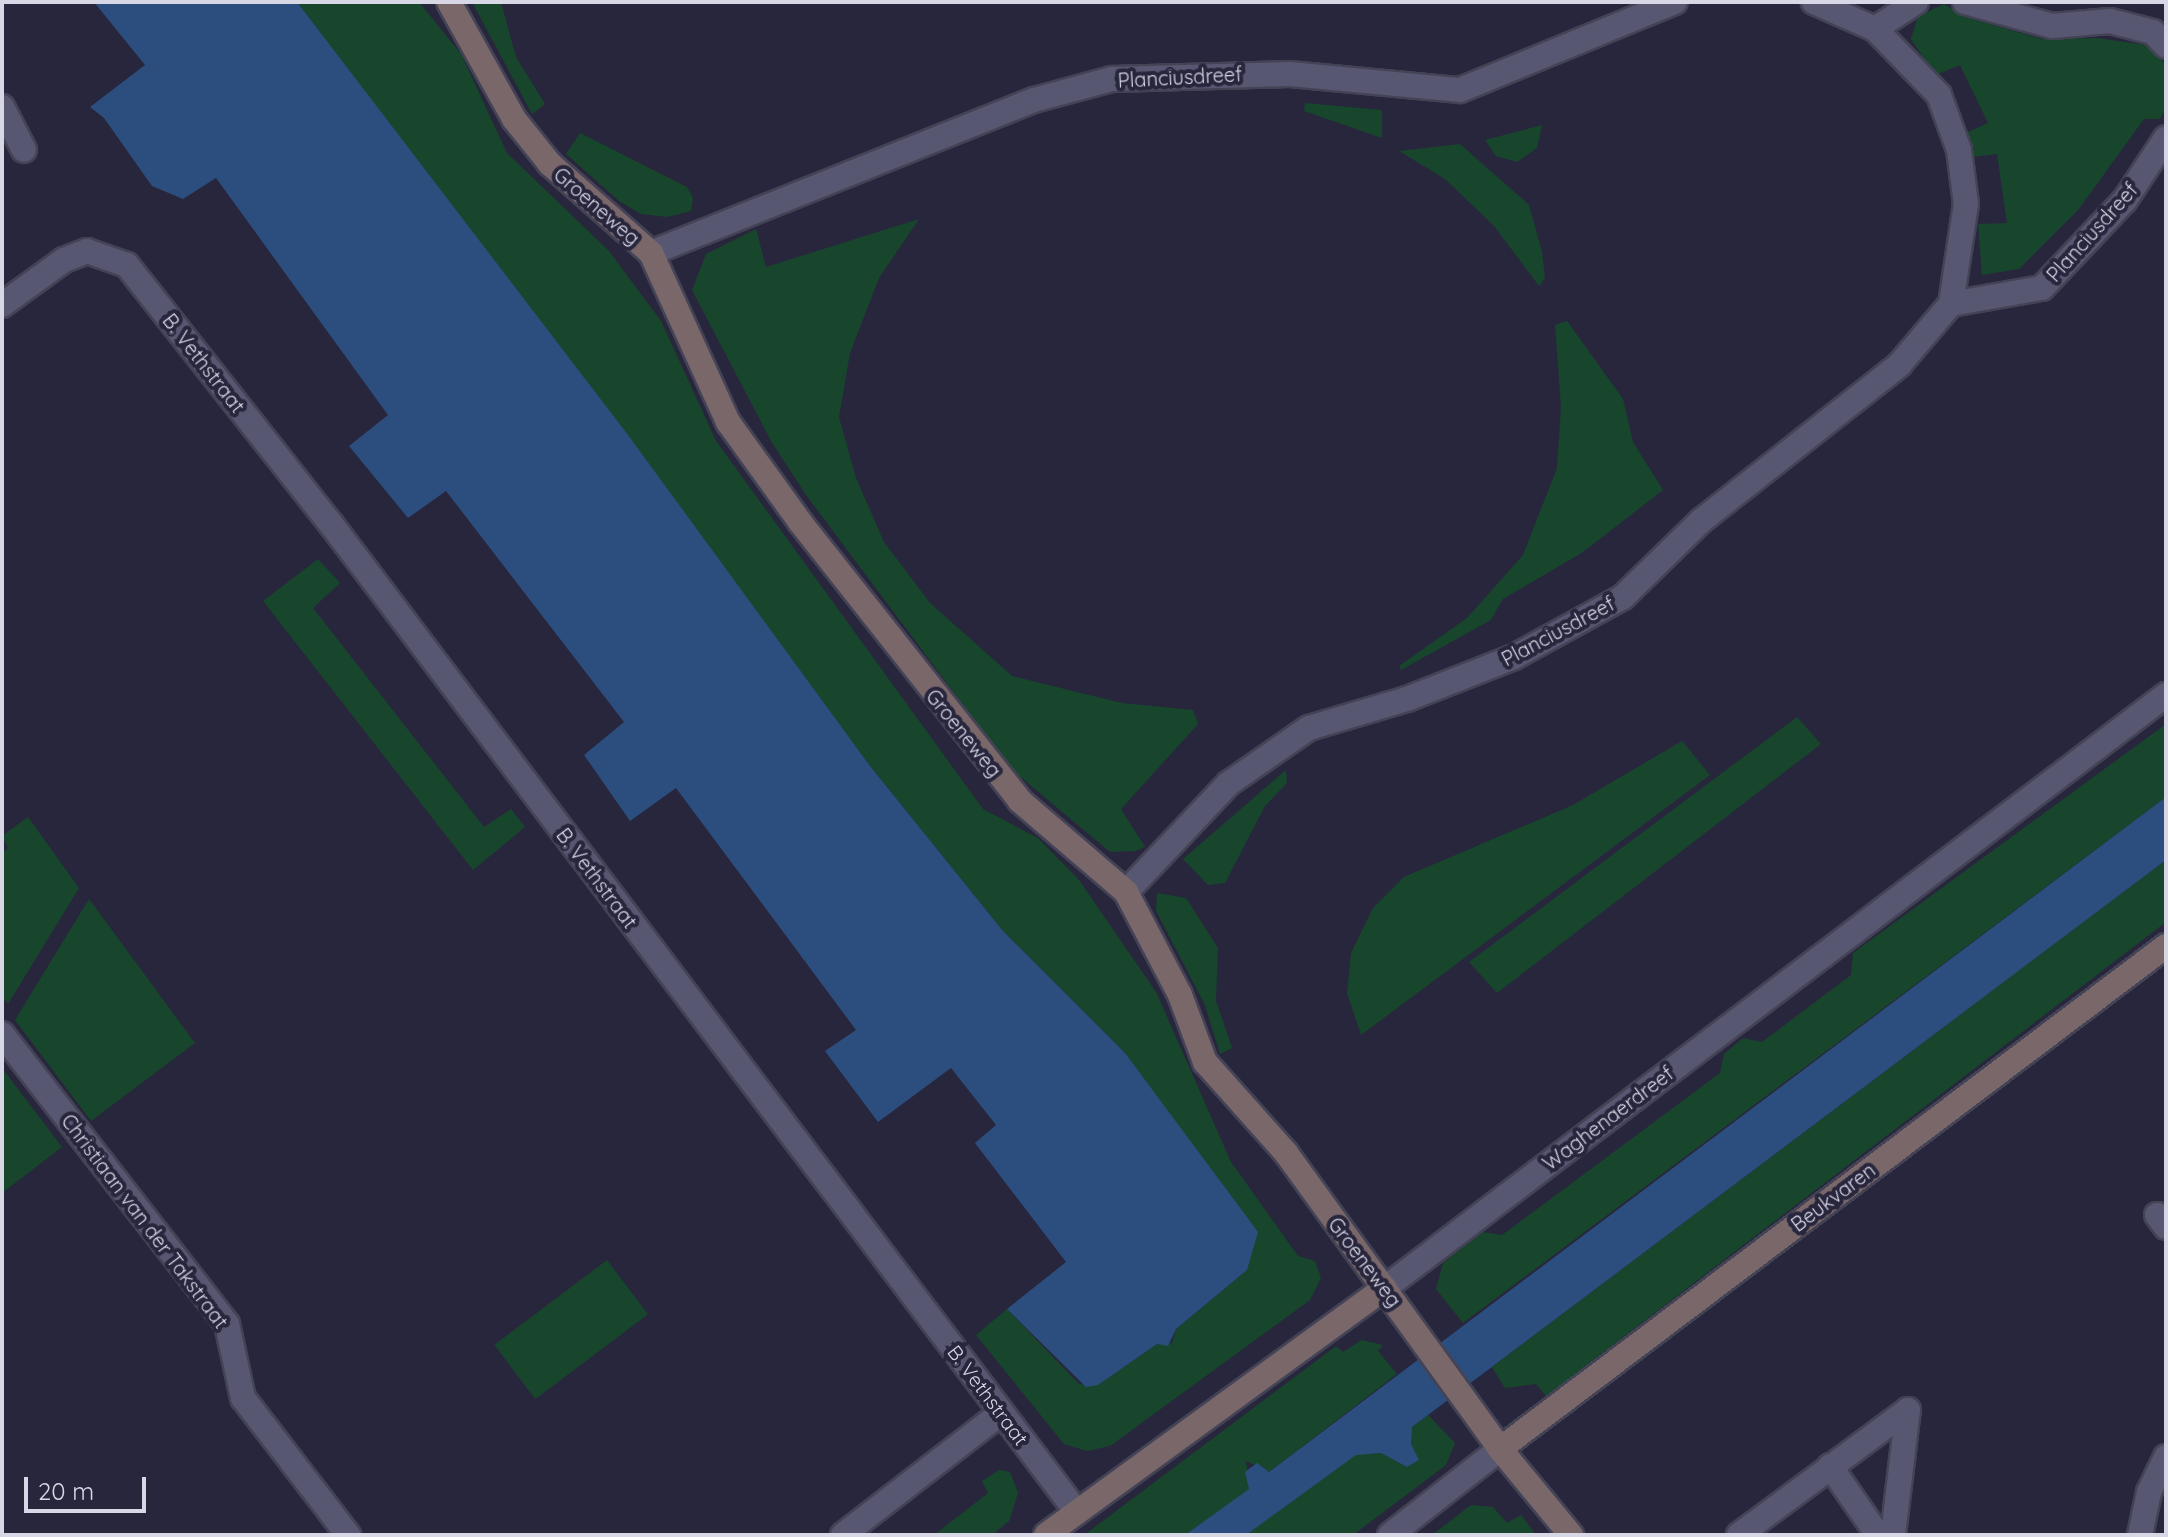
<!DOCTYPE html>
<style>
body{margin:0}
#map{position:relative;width:2168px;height:1537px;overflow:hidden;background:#28263d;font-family:Quicksand,sans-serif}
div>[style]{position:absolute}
.green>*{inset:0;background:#17462c;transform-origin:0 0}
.water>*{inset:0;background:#2b4e7e}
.roads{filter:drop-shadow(2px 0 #444356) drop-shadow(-2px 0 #444356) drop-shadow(0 2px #444356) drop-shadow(0 -2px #444356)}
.street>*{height:24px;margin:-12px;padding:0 12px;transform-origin:12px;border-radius:12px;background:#585771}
.secondary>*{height:24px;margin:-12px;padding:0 12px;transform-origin:12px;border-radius:12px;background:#7a676a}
span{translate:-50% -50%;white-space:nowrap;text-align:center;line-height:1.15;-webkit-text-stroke:8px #28263d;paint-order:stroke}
.street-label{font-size:20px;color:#d7d7e6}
.frame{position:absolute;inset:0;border:4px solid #d7d7e6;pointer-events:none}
.scale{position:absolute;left:24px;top:1477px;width:122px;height:36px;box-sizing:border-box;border:4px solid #d7d7e6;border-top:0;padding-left:10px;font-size:24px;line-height:28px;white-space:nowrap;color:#d7d7e6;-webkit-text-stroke:6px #28263d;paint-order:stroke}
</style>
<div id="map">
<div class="green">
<i style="clip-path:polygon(297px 2px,419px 2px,461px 54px,507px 153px,609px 251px,661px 321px,716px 441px,983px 809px,1038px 838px,1079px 880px,1156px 992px,1231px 1162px,1298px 1256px,1315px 1261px,1321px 1278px,1310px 1300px,1110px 1446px,1087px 1451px,1064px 1444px,976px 1335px,1007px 1309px,1079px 1384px,1098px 1385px,1157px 1344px,1172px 1343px,1176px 1329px,1247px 1270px,1125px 1053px,1003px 931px,870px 766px)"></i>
<i style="clip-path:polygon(472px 2px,501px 2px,516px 57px,545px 104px,532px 114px)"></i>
<i style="clip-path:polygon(1944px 4px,1965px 17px,2042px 39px,2097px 38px,2146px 45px,2166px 65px,2166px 108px,2160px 119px,2144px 119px,2078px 210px,2019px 269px,1982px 275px,1978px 224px,2007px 223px,1997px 154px,1973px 157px,1966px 133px,1988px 123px,1960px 65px,1935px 75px,1911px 39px,1918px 16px)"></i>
<i style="clip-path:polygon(1305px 103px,1382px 110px,1382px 138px,1304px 111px)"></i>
<i style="clip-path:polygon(1542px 125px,1537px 148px,1517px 162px,1496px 156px,1485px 140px)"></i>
<i style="clip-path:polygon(580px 133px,687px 187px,693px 198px,691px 211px,667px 217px,641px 214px,619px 201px,566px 154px)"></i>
<i style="clip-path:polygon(1460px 144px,1529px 205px,1542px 252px,1545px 278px,1539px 286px,1494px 226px,1445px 179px,1399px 151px)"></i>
<i style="clip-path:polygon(919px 219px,879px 278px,850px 353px,839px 417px,856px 478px,884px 542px,930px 603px,1012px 676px,1122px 703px,1193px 710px,1198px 724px,1121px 809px,1145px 847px,1135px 851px,1110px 852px,1012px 770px,806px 495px,771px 441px,692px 290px,706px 254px,756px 229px,766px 267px)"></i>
<i style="clip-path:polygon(1567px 321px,1623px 399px,1633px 442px,1663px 490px,1583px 552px,1503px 599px,1491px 620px,1401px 670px,1399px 666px,1467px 618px,1523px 555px,1557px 468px,1561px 407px,1555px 325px)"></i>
<i style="clip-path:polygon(318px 559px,340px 583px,313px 608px,484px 827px,511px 809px,525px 827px,473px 870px,263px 601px)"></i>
<i style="clip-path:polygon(1797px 717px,1821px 744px,1497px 993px,1469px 962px)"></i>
<i style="clip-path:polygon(2166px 724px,2166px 797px,1463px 1323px,1436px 1289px,1443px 1263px,1483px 1232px,1502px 1235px,1720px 1073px,1724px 1054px,1743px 1038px,1762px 1042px,1851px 975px,1853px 953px)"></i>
<i style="clip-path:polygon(1682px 741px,1710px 775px,1361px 1035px,1347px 993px,1351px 953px,1373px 908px,1404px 877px,1573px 805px)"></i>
<i style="clip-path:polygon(1286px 770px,1287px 783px,1265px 806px,1225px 883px,1208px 885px,1183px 859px)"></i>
<i style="clip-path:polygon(28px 817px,79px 888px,8px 1004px,2px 996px,2px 853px,8px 848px,2px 836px)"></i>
<i style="clip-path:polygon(2166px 860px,2166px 922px,1546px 1396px,1536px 1384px,1505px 1388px,1492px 1367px)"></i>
<i style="clip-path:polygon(1157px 893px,1186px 898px,1218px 948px,1216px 1001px,1232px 1048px,1220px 1054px,1205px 1005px,1156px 911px)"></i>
<i style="clip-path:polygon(89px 899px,195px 1043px,91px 1121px,15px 1020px)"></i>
<i style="clip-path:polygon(2px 1068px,62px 1147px,2px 1193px)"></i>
<i style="left:607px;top:1260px;width:68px;height:141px;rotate:53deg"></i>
<i style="clip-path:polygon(1362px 1340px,1383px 1345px,1378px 1351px,1397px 1374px,1269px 1472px,1246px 1461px,1250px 1489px,1185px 1535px,1084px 1535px,1336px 1346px,1343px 1352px)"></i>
<i style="clip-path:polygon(1428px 1415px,1455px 1443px,1446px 1465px,1353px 1535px,1246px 1535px,1356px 1454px,1381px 1453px,1407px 1467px,1418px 1460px,1411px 1444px,1411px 1428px)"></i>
<i style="clip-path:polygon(999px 1470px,1010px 1472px,1018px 1493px,1009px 1521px,992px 1535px,934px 1535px,988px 1493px,982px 1481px)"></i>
<i style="clip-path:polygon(1471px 1505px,1493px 1507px,1507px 1523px,1521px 1515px,1536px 1535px,1432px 1535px)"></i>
</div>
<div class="water">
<i style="clip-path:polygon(94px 2px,297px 2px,628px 435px,870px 766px,1003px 931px,1125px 1053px,1258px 1232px,1247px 1270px,1176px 1329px,1168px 1346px,1157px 1344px,1098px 1385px,1086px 1387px,1007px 1309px,1066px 1262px,975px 1143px,996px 1125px,951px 1068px,878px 1122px,825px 1051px,856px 1030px,676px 788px,630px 821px,584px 755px,624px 722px,446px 491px,408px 518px,349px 446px,388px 415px,216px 178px,183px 199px,152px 186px,104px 118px,90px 107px,145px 65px)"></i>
<i style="clip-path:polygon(2166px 797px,2166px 860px,1412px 1427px,1411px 1444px,1419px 1460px,1407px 1467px,1381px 1453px,1356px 1455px,1246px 1535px,1185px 1535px,1249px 1489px,1245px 1472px,1257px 1463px,1269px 1472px)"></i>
</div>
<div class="roads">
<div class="street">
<i style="left:1965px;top:2px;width:90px;rotate:15.4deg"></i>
<i style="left:2052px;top:26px;width:58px;rotate:-4.9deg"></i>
<i style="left:2110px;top:21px;width:44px;rotate:14.3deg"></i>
<i style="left:2153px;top:32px;width:19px;rotate:47deg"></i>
<i style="left:1875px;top:29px;width:49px;rotate:-33.4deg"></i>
<i style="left:2px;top:107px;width:48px;rotate:62.9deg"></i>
<i style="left:651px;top:253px;width:412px;rotate:-21.8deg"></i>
<i style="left:1034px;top:100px;width:81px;rotate:-15.1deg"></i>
<i style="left:1112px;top:79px;width:178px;rotate:-1.6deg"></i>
<i style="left:1290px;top:74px;width:171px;rotate:5.4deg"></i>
<i style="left:1460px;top:90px;width:232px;rotate:-22.3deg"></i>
<i style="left:1951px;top:304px;width:92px;rotate:-10deg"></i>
<i style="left:2042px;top:288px;width:121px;rotate:-46.7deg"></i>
<i style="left:2125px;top:200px;width:74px;rotate:-56.5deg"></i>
<i style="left:2px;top:305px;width:77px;rotate:-36deg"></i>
<i style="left:64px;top:260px;width:25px;rotate:-21deg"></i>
<i style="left:87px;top:251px;width:42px;rotate:19.3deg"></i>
<i style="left:127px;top:265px;width:330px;rotate:51.8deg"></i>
<i style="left:331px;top:524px;width:1237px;rotate:52.95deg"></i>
<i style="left:1126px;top:892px;width:149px;rotate:-46.6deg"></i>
<i style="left:1228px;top:784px;width:98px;rotate:-34.7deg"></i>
<i style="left:1309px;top:728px;width:102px;rotate:-16.5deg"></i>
<i style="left:1407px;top:699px;width:115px;rotate:-21.4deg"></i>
<i style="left:1514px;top:657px;width:124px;rotate:-28.8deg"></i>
<i style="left:1623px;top:597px;width:109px;rotate:-44.3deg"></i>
<i style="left:1701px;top:521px;width:252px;rotate:-38.2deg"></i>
<i style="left:1899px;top:365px;width:80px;rotate:-49.6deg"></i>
<i style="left:1951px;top:304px;width:101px;rotate:-81.5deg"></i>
<i style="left:1966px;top:204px;width:54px;rotate:-97.4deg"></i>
<i style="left:1959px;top:150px;width:59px;rotate:-110deg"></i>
<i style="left:1939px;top:95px;width:92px;rotate:-134.1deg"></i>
<i style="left:1875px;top:29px;width:67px;rotate:-156.1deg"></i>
<i style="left:2px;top:1034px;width:367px;rotate:52.2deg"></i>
<i style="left:227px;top:1324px;width:76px;rotate:77.8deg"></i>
<i style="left:243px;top:1398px;width:173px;rotate:52.5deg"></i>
<i style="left:2157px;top:1215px;width:15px;rotate:53deg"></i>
<i style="left:1385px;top:1288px;width:981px;rotate:-37.21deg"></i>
<i style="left:1830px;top:1466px;width:84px;rotate:55.2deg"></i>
<i style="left:843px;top:1535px;width:200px;rotate:-37.7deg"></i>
<i style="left:1390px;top:1535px;width:140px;rotate:-38deg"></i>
<i style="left:1739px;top:1535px;width:210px;rotate:-36.5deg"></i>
<i style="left:1893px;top:1535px;width:126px;rotate:-83.2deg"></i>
<i style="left:2140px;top:1535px;width:44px;rotate:-78.2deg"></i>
<i style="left:2149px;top:1492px;width:39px;rotate:-64deg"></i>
</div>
<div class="secondary">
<i style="left:449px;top:2px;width:134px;rotate:60.9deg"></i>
<i style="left:514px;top:119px;width:58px;rotate:51.3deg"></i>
<i style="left:550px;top:164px;width:135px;rotate:41.4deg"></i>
<i style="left:651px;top:253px;width:186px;rotate:65.5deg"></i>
<i style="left:728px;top:422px;width:123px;rotate:54.2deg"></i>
<i style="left:800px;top:522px;width:355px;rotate:51.7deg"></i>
<i style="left:1020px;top:801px;width:140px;rotate:40.6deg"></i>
<i style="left:1126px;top:892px;width:116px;rotate:62.3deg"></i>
<i style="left:1180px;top:995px;width:72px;rotate:69.5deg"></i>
<i style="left:1205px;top:1062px;width:122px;rotate:48.3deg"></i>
<i style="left:1286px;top:1153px;width:365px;rotate:54.1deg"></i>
<i style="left:1500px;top:1449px;width:112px;rotate:50.5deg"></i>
<i style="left:1500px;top:1449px;width:835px;rotate:-37.06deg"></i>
<i style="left:1046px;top:1535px;width:419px;rotate:-36.1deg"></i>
</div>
</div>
<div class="street-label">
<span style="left:1180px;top:77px;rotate:-3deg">Planciusdreef</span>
<span style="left:597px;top:206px;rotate:41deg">Groeneweg</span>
<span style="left:2092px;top:232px;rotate:-48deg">Planciusdreef</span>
<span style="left:204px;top:363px;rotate:52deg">B. Vethstraat</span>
<span style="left:1558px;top:631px;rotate:-28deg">Planciusdreef</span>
<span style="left:964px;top:733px;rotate:51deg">Groeneweg</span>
<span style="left:597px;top:878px;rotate:53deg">B. Vethstraat</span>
<span style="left:1608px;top:1118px;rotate:-37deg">Waghenaerdreef</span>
<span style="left:1833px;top:1197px;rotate:-37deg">Beukvaren</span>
<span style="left:145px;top:1221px;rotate:53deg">Christiaan van der Takstraat</span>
<span style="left:1365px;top:1262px;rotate:53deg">Groeneweg</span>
<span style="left:988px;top:1395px;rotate:53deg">B. Vethstraat</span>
</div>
<div class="frame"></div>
<div class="scale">20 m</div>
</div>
